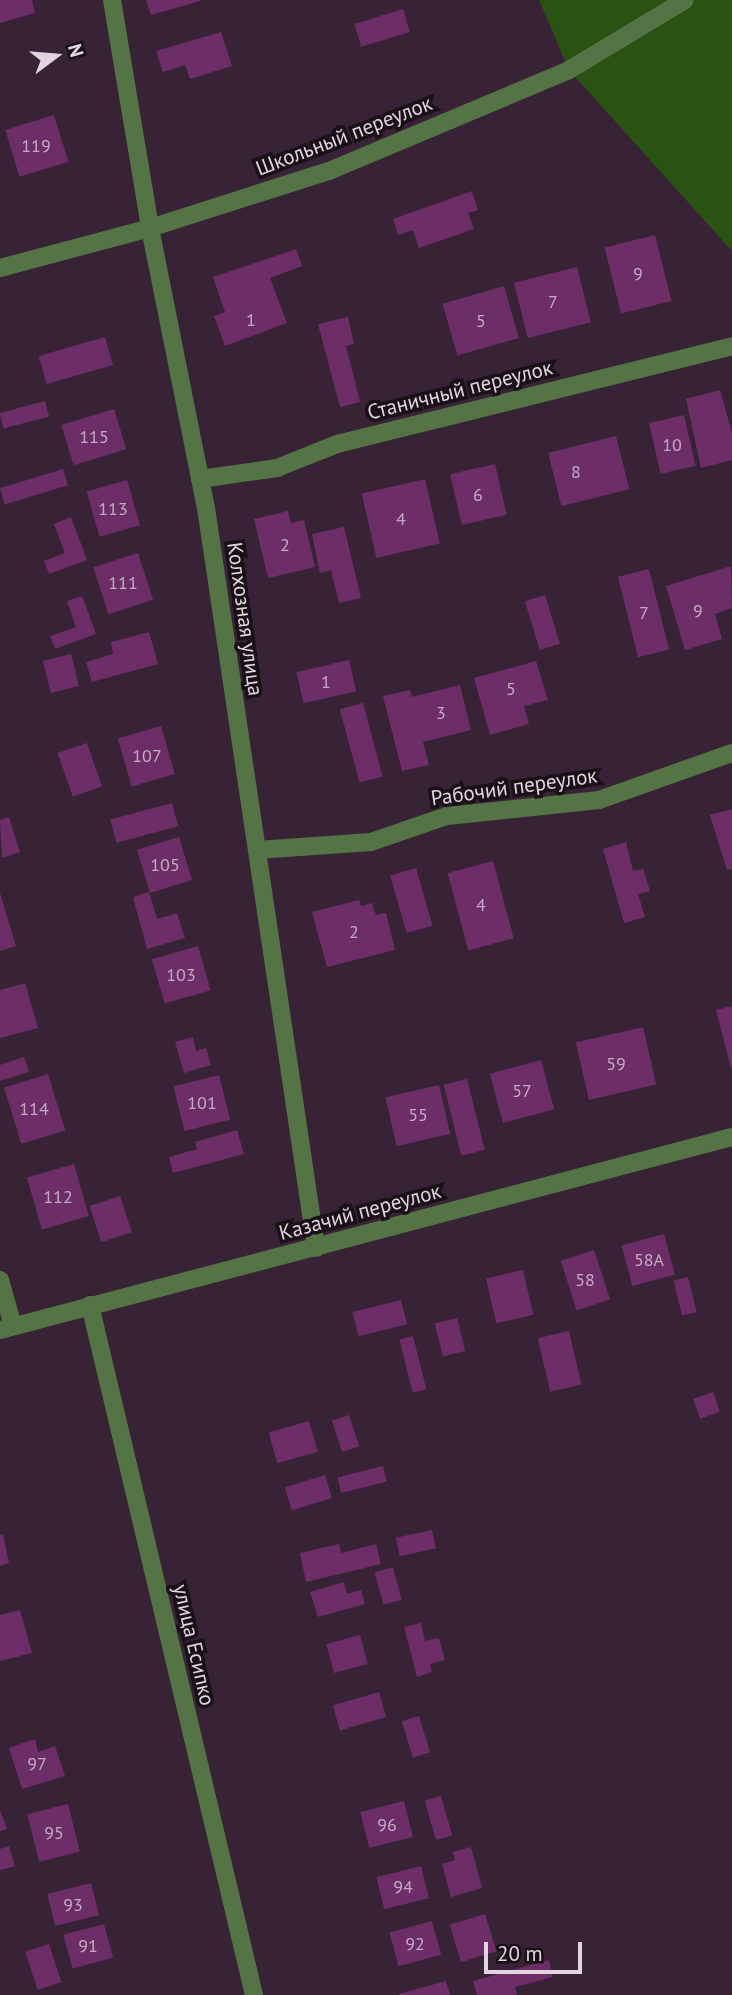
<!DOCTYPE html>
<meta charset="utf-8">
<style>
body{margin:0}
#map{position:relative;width:732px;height:1995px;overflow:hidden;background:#372335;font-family:"PT Sans",sans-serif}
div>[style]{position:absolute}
.green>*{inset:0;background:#2a5213}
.building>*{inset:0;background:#6d2e68;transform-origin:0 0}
.minor>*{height:18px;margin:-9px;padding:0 9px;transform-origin:9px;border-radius:9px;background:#547445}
span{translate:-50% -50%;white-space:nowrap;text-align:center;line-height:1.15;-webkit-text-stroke:7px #191018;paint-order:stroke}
.number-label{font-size:18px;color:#c4aac1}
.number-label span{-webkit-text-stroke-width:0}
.street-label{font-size:21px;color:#e1d4df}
.north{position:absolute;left:21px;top:21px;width:70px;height:70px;-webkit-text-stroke:5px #191018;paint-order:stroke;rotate:74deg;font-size:19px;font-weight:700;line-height:28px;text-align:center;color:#e1d4df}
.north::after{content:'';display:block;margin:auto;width:24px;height:32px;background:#e1d4df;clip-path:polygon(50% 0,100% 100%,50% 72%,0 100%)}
.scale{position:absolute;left:484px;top:1942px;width:98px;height:32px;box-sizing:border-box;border:4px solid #e1d4df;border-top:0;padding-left:9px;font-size:21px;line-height:24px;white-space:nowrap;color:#e1d4df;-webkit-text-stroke:5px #191018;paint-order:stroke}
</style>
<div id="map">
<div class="green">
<i style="clip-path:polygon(539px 0,732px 0,732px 251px,569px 70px)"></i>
</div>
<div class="building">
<i style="clip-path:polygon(0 0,32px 0,35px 13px,0 23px)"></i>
<i style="clip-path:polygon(146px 0,200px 0,200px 1px,151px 15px)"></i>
<i style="left:403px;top:9px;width:24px;height:51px;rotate:73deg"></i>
<i style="clip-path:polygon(221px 32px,232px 66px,190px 79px,185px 65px,163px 72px,156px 51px)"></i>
<i style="left:54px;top:115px;width:49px;height:51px;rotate:73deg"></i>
<i style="clip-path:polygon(472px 191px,478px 210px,468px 213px,474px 229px,419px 248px,413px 230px,398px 235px,393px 219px)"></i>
<i style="left:655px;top:235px;width:68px;height:52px;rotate:76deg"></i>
<i style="clip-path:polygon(296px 249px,302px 266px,270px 278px,287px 323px,225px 346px,214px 316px,225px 312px,213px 277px)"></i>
<i style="left:577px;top:267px;width:57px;height:65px;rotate:76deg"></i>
<i style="left:504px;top:286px;width:54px;height:64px;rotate:74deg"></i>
<i style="clip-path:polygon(348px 317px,354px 344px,346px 346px,360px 402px,340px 407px,318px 324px)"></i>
<i style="left:105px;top:337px;width:29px;height:69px;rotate:74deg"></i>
<i style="clip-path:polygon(720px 390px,732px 433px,732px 460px,701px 468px,686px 399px)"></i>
<i style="left:45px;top:401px;width:16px;height:47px;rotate:75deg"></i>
<i style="left:114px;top:409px;width:42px;height:55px;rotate:73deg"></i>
<i style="left:684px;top:415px;width:52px;height:36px;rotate:77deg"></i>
<i style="left:616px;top:436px;width:55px;height:70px;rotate:76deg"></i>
<i style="left:495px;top:464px;width:52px;height:46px;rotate:77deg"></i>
<i style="left:63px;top:469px;width:17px;height:66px;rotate:73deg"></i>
<i style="left:425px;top:479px;width:66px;height:65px;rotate:77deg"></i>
<i style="left:127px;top:480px;width:47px;height:42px;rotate:74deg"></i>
<i style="clip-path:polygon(288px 511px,291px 523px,304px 520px,315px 567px,268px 578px,254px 519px)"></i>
<i style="clip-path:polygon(71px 517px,87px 560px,49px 574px,44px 561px,65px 553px,54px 524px)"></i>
<i style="clip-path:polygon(344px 527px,361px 598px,339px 603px,331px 570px,320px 573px,312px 534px)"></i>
<i style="left:138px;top:553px;width:49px;height:47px;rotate:72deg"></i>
<i style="clip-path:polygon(731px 566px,732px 608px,715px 614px,722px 639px,685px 650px,666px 586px)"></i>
<i style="left:649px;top:569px;width:83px;height:32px;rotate:76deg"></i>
<i style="left:545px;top:595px;width:51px;height:21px;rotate:73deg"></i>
<i style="clip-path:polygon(82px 596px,96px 634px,55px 649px,50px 636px,76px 627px,67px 601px)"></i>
<i style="clip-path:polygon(149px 632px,158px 664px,92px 682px,86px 662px,113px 654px,111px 642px)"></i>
<i style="left:71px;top:654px;width:33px;height:29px;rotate:76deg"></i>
<i style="left:349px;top:660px;width:32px;height:54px;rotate:77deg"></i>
<i style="clip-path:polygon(536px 661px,548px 700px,524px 706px,529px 724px,490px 735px,474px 678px)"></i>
<i style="clip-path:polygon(460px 685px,471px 730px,423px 742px,429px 765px,402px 771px,383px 696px,410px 690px,412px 697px)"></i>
<i style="left:363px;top:703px;width:76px;height:24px;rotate:75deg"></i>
<i style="left:161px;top:726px;width:50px;height:45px;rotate:74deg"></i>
<i style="left:87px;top:743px;width:46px;height:31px;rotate:71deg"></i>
<i style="left:172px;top:803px;width:24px;height:64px;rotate:75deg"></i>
<i style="clip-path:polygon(732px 809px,732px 869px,727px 870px,710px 815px)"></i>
<i style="clip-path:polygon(9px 817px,20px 852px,2px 858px,0 820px)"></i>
<i style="left:179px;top:837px;width:45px;height:44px;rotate:73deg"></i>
<i style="clip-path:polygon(626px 842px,633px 871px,643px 869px,650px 891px,638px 894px,645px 917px,624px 923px,603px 849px)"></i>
<i style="left:493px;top:861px;width:80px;height:47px;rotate:75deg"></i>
<i style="left:416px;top:868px;width:60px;height:27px;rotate:74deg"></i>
<i style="clip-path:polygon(149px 892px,157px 919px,177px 913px,185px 938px,147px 949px,133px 897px)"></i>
<i style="clip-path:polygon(0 893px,16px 946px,0 951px)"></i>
<i style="clip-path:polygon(359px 900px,361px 906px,372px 903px,376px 915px,386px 913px,395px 950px,327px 967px,312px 912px)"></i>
<i style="left:198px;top:946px;width:46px;height:48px;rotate:74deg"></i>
<i style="clip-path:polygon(25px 983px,38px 1028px,0 1038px,0 990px)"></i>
<i style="clip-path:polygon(732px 1006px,732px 1068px,731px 1068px,716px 1010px)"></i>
<i style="left:643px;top:1027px;width:59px;height:69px;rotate:77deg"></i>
<i style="clip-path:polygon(193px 1037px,196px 1051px,206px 1048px,211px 1065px,184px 1073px,175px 1042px)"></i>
<i style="clip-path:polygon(24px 1057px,29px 1072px,0 1081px,0 1065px)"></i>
<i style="left:541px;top:1060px;width:51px;height:53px;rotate:75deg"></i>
<i style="left:48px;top:1074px;width:59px;height:46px;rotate:73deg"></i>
<i style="left:219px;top:1075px;width:46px;height:47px;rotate:76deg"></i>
<i style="left:467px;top:1079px;width:73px;height:24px;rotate:76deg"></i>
<i style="left:439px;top:1085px;width:50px;height:55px;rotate:77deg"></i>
<i style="clip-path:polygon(237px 1130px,244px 1154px,173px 1173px,169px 1157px,197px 1149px,195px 1142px)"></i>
<i style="left:74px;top:1164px;width:54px;height:49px;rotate:74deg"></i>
<i style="left:120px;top:1196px;width:38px;height:32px;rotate:72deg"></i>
<i style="left:664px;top:1234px;width:42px;height:44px;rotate:75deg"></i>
<i style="left:594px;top:1250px;width:52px;height:35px;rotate:72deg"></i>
<i style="left:523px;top:1270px;width:46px;height:38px;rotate:77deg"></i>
<i style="left:688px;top:1277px;width:36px;height:15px;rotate:76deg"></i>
<i style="left:401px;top:1300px;width:25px;height:50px;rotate:76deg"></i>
<i style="left:457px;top:1318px;width:34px;height:23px;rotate:76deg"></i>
<i style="left:569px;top:1331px;width:55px;height:32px;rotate:77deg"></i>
<i style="left:413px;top:1336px;width:55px;height:14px;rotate:76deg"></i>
<i style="left:713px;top:1392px;width:21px;height:21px;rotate:71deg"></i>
<i style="left:349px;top:1415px;width:33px;height:18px;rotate:72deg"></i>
<i style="left:309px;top:1421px;width:32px;height:42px;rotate:74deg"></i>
<i style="left:383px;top:1466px;width:16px;height:47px;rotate:76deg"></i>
<i style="left:325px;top:1475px;width:24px;height:42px;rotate:73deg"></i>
<i style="left:432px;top:1530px;width:19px;height:37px;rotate:78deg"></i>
<i style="clip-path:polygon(3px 1534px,9px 1563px,0 1566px,0 1535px)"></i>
<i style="clip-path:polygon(339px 1544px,341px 1553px,376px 1544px,381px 1564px,306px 1582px,300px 1553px)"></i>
<i style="left:393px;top:1567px;width:34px;height:19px;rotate:75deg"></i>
<i style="clip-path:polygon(344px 1582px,347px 1594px,361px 1590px,365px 1604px,318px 1617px,310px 1592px)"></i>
<i style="clip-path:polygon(20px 1610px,32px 1653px,0 1661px,0 1615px)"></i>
<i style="clip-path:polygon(421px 1623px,425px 1641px,439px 1638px,445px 1660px,430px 1664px,432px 1672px,417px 1677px,404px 1627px)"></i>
<i style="left:360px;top:1635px;width:30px;height:35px;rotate:75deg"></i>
<i style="left:379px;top:1692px;width:26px;height:48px;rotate:74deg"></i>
<i style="left:419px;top:1716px;width:38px;height:18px;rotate:73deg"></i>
<i style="clip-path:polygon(35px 1739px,38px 1752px,55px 1746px,65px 1776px,22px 1789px,9px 1748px)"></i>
<i style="left:441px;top:1796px;width:41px;height:17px;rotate:74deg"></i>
<i style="left:404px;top:1801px;width:37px;height:45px;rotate:76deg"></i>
<i style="left:68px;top:1804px;width:49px;height:42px;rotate:76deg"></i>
<i style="clip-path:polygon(0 1810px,7px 1829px,0 1831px)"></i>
<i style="clip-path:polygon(9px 1846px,15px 1866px,0 1870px,0 1849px)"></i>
<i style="clip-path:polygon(471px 1847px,482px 1888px,451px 1897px,442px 1864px,455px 1860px,453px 1852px)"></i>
<i style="left:421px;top:1866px;width:33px;height:46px;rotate:76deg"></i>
<i style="left:91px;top:1883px;width:33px;height:45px;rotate:76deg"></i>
<i style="left:485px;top:1914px;width:39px;height:37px;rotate:73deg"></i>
<i style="left:432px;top:1921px;width:35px;height:44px;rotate:75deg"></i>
<i style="left:104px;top:1924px;width:35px;height:42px;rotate:75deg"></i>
<i style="left:49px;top:1944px;width:40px;height:25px;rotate:72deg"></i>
<i style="clip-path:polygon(549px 1960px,553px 1977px,515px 1987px,517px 1995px,477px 1995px,473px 1981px)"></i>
<i style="clip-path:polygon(446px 1981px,450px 1995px,399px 1995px,399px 1994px)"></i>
</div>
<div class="minor">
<i style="left:112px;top:0;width:231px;rotate:80.5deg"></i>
<i style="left:150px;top:228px;width:286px;rotate:78.7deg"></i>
<i style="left:206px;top:508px;width:748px;rotate:81.54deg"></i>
<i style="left:0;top:268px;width:155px;rotate:-14.9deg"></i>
<i style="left:150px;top:228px;width:188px;rotate:-17.7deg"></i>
<i style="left:329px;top:171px;width:260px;rotate:-22.8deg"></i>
<i style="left:569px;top:70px;width:135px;rotate:-31.1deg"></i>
<i style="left:200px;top:479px;width:78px;rotate:-8.1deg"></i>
<i style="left:277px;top:468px;width:65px;rotate:-21.8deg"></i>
<i style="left:337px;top:444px;width:407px;rotate:-13.9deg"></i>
<i style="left:257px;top:850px;width:114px;rotate:-4deg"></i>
<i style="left:371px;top:842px;width:80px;rotate:-18.9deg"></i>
<i style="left:447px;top:816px;width:153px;rotate:-6deg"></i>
<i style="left:599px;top:800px;width:141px;rotate:-19.5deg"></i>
<i style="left:0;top:1280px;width:48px;rotate:74.2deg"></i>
<i style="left:90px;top:1305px;width:709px;rotate:76.63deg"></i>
<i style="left:0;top:1330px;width:757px;rotate:-14.77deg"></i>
</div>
<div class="number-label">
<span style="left:36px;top:146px">119</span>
<span style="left:638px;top:274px">9</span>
<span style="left:553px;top:302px">7</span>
<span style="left:251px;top:320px">1</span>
<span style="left:481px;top:321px">5</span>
<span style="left:94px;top:437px">115</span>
<span style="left:672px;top:445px">10</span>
<span style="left:576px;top:472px">8</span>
<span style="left:478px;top:495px">6</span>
<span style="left:113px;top:509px">113</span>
<span style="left:401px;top:519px">4</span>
<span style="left:285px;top:545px">2</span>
<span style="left:123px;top:583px">111</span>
<span style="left:698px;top:611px">9</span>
<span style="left:644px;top:613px">7</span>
<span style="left:326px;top:682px">1</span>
<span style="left:511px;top:689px">5</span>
<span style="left:441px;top:713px">3</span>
<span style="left:147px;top:756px">107</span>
<span style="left:165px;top:865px">105</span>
<span style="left:481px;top:905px">4</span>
<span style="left:354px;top:932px">2</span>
<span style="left:181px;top:975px">103</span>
<span style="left:616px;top:1064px">59</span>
<span style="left:522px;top:1091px">57</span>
<span style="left:202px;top:1103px">101</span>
<span style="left:34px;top:1109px">114</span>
<span style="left:418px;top:1115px">55</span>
<span style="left:58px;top:1197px">112</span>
<span style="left:649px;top:1260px">58А</span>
<span style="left:585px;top:1280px">58</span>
<span style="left:37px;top:1764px">97</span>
<span style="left:387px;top:1825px">96</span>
<span style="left:54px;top:1833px">95</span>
<span style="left:403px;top:1887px">94</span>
<span style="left:73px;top:1905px">93</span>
<span style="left:415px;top:1944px">92</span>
<span style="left:88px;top:1946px">91</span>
</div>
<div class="street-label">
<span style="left:344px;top:136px;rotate:-21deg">Школьный переулок</span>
<span style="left:460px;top:390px;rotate:-14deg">Станичный переулок</span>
<span style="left:245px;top:619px;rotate:82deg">Колхозная улица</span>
<span style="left:514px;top:787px;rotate:-8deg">Рабочий переулок</span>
<span style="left:360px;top:1212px;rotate:-15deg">Казачий переулок</span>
<span style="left:194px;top:1645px;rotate:77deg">улица Есипко</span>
</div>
<div class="north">N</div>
<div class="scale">20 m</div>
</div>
